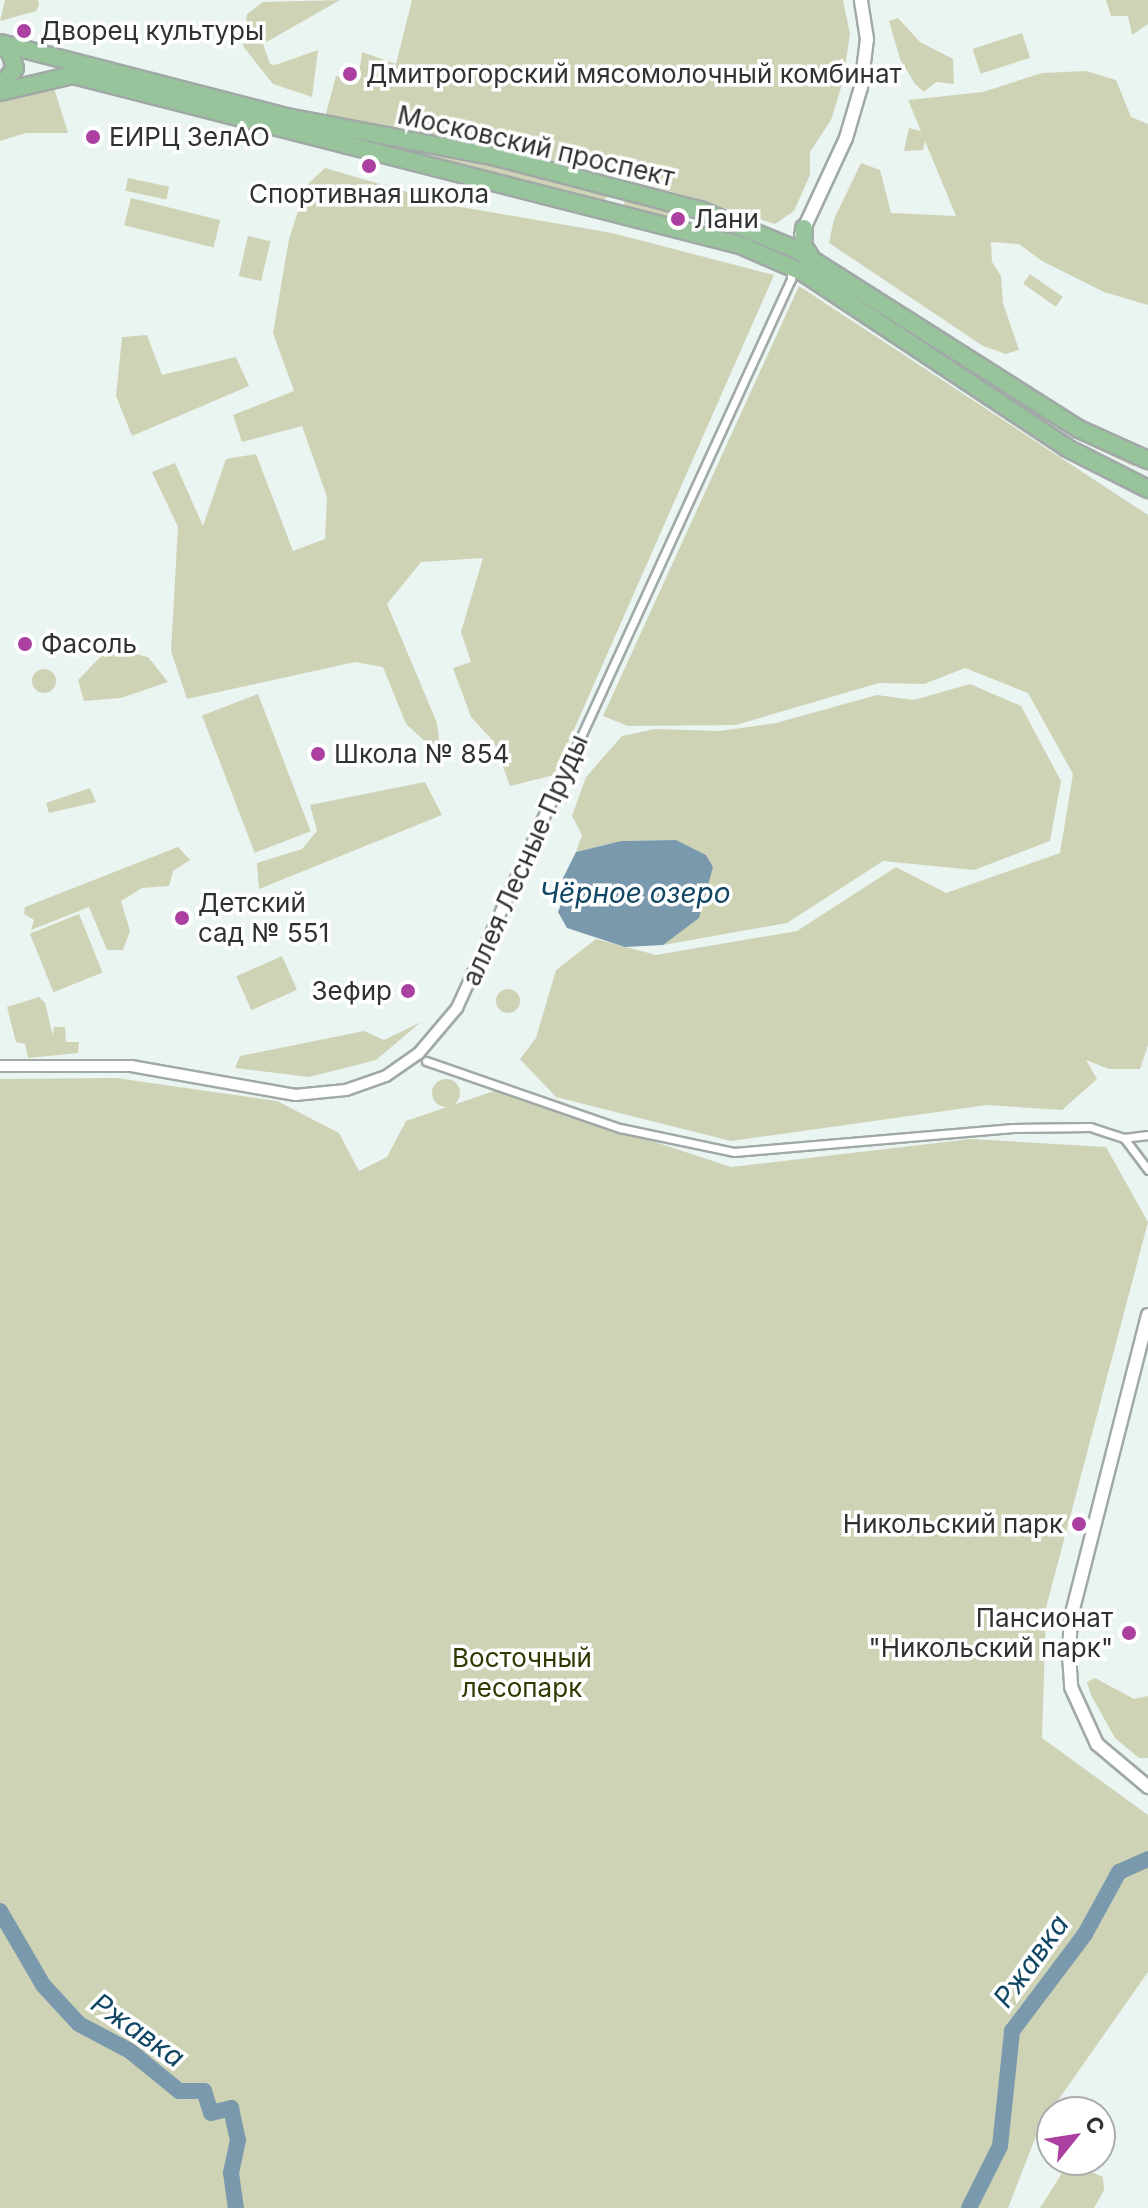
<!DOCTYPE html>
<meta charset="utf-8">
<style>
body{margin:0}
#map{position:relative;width:1148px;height:2208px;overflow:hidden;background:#eaf4f1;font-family:Inter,sans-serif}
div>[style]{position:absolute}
.green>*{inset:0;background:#cfd3b6;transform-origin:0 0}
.round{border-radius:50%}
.water>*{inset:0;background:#7b99ad}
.river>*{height:16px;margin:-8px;padding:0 8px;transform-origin:8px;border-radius:8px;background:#7b99ad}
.roads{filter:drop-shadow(2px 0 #a0a9a6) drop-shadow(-2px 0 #a0a9a6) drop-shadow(0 2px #a0a9a6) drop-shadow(0 -2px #a0a9a6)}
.pedestrian>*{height:7px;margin:-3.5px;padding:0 3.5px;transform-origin:3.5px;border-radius:3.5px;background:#fff}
.minor>*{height:10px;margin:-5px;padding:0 5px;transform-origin:5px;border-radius:5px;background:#fff}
.tertiary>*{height:12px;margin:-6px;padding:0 6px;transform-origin:6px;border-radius:6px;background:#fff}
.primary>*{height:16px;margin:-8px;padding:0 8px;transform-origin:8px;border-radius:8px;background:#97c49b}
.dots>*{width:22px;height:22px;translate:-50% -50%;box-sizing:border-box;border:4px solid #fff;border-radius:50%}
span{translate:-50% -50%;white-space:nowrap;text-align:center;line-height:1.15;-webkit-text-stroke:7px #fff;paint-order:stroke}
.poi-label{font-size:26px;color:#2e3231}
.left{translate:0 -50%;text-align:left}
.right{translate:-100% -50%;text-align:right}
.street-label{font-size:26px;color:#2e3231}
.park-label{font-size:26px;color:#333700}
.water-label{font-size:28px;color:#104664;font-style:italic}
.north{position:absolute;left:1036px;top:2096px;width:80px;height:80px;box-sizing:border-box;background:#fff;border:2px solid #abadad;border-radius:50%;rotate:60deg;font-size:22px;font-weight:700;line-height:32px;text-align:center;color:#2e3231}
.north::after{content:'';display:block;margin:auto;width:28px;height:36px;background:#ab40a0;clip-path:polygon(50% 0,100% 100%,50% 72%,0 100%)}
</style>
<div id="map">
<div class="green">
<i style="clip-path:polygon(5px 0,38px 0,39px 5px,36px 11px,0 21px)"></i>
<i style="clip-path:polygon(340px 0,263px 44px,270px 64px,275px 65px,318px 50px,312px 97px,273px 84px,243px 46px,247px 14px,263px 2px)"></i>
<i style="clip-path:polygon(412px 0,843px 0,850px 34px,843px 81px,831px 120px,810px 152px,810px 175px,794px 211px,775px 224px,609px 172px,325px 117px,336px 76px,358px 82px,362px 52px,396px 64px)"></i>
<i style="clip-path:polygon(1106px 0,1148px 0,1148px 24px,1132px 35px,1128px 16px,1111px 16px)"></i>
<i style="clip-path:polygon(898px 18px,920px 42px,953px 59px,954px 84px,936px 82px,924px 92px,915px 84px,900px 59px,889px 21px)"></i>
<i style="left:1022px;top:33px;width:26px;height:52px;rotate:72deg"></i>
<i style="clip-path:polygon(1086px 71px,1116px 80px,1131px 117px,1148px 124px,1148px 305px,1104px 292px,1042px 261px,1019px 244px,991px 242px,992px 262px,1001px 276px,1003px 303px,1019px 350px,1006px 354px,983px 346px,829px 243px,834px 219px,861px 163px,880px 170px,891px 213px,956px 216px,925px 141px,923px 150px,904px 151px,909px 128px,921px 131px,908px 100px,983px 92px,1042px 73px)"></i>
<i style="clip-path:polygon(53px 85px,68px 133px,26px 133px,0 141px,0 99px)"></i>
<i style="clip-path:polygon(328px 132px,461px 155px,604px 188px,610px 195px,601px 203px)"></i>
<i style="clip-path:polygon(325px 168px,455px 206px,612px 233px,774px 275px,554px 775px,510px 786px,494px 742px,471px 717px,453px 668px,471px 662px,461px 632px,483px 558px,421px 562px,387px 604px,437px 723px,441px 756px,406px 724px,383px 667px,355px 662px,187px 699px,171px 651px,178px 527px,152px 472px,175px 463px,203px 526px,226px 459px,256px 454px,293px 551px,325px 539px,327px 497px,302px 426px,242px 442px,233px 415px,294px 391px,273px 333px,289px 239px,306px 186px)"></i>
<i style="left:128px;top:178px;width:42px;height:13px;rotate:12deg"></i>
<i style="clip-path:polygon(625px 195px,683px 216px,681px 225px,624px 210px)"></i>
<i style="left:131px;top:198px;width:92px;height:28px;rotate:14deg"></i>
<i style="left:248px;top:236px;width:23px;height:41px;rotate:13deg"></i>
<i style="left:1030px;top:274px;width:40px;height:12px;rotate:35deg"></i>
<i style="clip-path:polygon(799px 286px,1148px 515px,1148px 1045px,1140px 1069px,1109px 1069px,1086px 1060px,1097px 1079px,1062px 1110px,987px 1105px,731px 1141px,556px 1097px,520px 1059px,536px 1038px,556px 970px,596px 939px,656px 955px,797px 931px,896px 867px,946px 893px,1060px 853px,1073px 774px,1028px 693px,965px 668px,924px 684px,879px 683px,736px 725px,628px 726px,603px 716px)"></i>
<i style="clip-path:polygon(858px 296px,1075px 432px,1134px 463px,1135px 467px,1072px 437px)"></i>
<i style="clip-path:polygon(147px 335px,162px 375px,236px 357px,249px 386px,132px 436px,116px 396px,122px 337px)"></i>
<i style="clip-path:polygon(109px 648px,148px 657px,168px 682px,121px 698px,84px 701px,78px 680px)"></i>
<i class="round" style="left:32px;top:669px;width:24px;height:24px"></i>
<i style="clip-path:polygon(970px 684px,1021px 706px,1061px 781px,1050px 841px,974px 870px,883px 861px,787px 923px,663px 945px,685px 924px,706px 855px,676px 840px,621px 841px,576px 852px,582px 835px,572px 816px,586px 777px,622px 736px,655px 729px,720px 731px,776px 723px,877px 695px,914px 700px)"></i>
<i style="left:258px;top:694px;width:147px;height:60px;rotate:69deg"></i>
<i style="clip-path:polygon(425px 782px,442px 815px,259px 889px,257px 863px,302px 849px,317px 831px,310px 805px)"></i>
<i style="clip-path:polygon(90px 788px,96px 802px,49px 813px,46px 803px)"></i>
<i style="clip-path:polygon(178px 847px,190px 860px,173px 871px,169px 886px,142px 888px,121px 901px,130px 931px,123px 950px,107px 950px,89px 907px,31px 930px,34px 920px,24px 914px,25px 907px)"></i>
<i style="left:79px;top:914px;width:63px;height:53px;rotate:68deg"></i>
<i style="left:282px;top:956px;width:37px;height:50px;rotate:66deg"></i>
<i class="round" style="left:496px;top:989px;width:24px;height:24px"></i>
<i style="clip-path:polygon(39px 997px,45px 1003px,53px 1036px,54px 1027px,65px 1027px,66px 1042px,79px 1042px,78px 1053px,28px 1058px,25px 1044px,16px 1042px,7px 1007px)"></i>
<i style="clip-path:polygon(421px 1022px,376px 1060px,309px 1077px,235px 1068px,240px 1056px,364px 1031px,384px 1040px)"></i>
<i style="clip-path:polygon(116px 1078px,277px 1101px,339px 1133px,359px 1171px,387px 1157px,406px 1121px,497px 1090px,731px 1167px,971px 1139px,1106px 1147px,1148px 1222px,1046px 1608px,1042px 1738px,1148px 1815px,1148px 1972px,1040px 2126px,1008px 2208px,0 2208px,0 1079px)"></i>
<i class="round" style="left:432px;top:1079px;width:28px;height:28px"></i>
<i style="clip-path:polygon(1095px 1678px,1134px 1699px,1148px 1696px,1148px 1758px,1139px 1758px,1115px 1738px,1091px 1695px,1087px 1682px)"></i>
<i style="clip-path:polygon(1069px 2162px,1103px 2177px,1104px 2190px,1094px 2208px,1040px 2208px)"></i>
</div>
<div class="water">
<i style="clip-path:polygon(676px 840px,706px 855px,713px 867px,699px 918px,663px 945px,625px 947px,567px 928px,558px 912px,565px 894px,562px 880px,576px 852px,621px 841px)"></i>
</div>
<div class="river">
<i style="left:0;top:1911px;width:86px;rotate:59.8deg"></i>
<i style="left:43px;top:1985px;width:53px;rotate:47.3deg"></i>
<i style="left:79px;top:2024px;width:58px;rotate:27.9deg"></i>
<i style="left:130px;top:2051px;width:63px;rotate:39.2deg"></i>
<i style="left:179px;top:2091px;width:25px"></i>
<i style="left:204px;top:2091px;width:23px;rotate:72deg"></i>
<i style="left:211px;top:2113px;width:21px;rotate:-14deg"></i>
<i style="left:231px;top:2108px;width:33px;rotate:78deg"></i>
<i style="left:238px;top:2140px;width:34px;rotate:102deg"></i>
<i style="left:231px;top:2173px;width:35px;rotate:82deg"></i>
<i style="left:969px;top:2208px;width:69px;rotate:-63.4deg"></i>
<i style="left:1000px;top:2146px;width:116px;rotate:-84deg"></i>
<i style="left:1012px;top:2031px;width:121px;rotate:-53deg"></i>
<i style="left:1085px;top:1934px;width:71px;rotate:-61.3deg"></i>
<i style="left:1119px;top:1872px;width:32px;rotate:-24deg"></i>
</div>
<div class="roads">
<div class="pedestrian">
<i style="left:555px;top:793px;width:566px;rotate:-65.34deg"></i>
<i style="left:791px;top:279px;width:12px;rotate:-90deg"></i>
<i style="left:426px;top:1061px;width:205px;rotate:19.1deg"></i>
<i style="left:620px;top:1128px;width:116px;rotate:11.9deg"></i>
<i style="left:734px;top:1152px;width:280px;rotate:-4.9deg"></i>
<i style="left:1013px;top:1128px;width:77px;rotate:-0.7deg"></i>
<i style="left:1090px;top:1127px;width:36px;rotate:18deg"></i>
<i style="left:1124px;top:1138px;width:24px;rotate:-7deg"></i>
<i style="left:1124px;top:1138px;width:40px;rotate:53deg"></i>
</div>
<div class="minor">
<i style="left:0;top:1066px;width:131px"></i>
<i style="left:131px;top:1066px;width:167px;rotate:10deg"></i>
<i style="left:295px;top:1095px;width:51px;rotate:-5.6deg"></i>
<i style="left:346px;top:1090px;width:42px;rotate:-19.3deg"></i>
<i style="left:386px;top:1076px;width:40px;rotate:-34.9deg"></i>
<i style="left:419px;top:1053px;width:59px;rotate:-49.8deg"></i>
<i style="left:457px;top:1008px;width:236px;rotate:-65.5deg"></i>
</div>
<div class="tertiary">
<i style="left:801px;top:235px;width:107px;rotate:-65.1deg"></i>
<i style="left:846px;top:138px;width:53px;rotate:-73.6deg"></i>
<i style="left:861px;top:87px;width:48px;rotate:-82.9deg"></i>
<i style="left:867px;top:39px;width:39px;rotate:-99deg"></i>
<i style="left:1148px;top:1315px;width:311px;rotate:104.3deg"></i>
<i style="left:1071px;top:1616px;width:39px;rotate:93deg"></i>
<i style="left:1069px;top:1655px;width:32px;rotate:86deg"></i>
<i style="left:1071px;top:1687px;width:63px;rotate:65.5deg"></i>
<i style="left:1097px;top:1744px;width:67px;rotate:40.1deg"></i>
</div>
<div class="primary">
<i style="left:0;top:43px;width:296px;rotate:14.5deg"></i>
<i style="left:287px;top:117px;width:213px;rotate:10.8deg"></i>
<i style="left:496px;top:157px;width:211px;rotate:14.6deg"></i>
<i style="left:700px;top:210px;width:103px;rotate:22.3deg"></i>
<i style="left:795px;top:249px;width:336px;rotate:32.4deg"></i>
<i style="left:1079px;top:429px;width:76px;rotate:24.2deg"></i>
<i style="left:0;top:44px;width:13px;rotate:39deg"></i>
<i style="left:10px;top:52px;width:17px;rotate:73deg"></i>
<i style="left:15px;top:68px;width:25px;rotate:127deg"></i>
<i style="left:0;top:92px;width:75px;rotate:-13.1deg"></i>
<i style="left:73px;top:75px;width:688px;rotate:14.3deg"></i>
<i style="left:740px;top:245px;width:70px;rotate:23.6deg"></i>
<i style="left:804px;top:273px;width:316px;rotate:33.6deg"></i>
<i style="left:1067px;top:448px;width:91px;rotate:26.8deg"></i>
<i style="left:804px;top:228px;width:17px;rotate:93deg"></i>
<i style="left:803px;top:245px;width:15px;rotate:58deg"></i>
</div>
</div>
<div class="dots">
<i style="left:24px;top:31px;background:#ab40a0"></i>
<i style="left:350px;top:74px;background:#ab40a0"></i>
<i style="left:93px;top:137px;background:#ab40a0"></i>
<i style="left:369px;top:166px;background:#ab40a0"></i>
<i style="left:678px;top:219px;background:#ab40a0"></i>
<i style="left:25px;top:644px;background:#ab40a0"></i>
<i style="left:318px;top:754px;background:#ab40a0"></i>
<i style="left:182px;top:918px;background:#ab40a0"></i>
<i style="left:408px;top:991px;background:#ab40a0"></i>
<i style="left:1079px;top:1524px;background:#ab40a0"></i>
<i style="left:1129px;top:1633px;background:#ab40a0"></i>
</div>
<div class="poi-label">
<span class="left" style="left:40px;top:31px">Дворец культуры</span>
<span class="left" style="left:366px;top:74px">Дмитрогорский мясомолочный комбинат</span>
<span class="left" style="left:109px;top:137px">ЕИРЦ ЗелАО</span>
<span style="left:369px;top:194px">Спортивная школа</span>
<span class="left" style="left:694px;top:219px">Лани</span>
<span class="left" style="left:41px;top:644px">Фасоль</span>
<span class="left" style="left:334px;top:754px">Школа № 854</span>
<span class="left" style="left:198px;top:918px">Детский<br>сад № 551</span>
<span class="right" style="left:392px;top:991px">Зефир</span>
<span class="right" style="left:1063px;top:1524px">Никольский парк</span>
<span class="right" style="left:1113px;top:1633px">Пансионат<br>"Никольский парк"</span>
</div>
<div class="street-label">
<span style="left:536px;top:146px;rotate:13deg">Московский проспект</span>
<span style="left:525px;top:860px;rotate:-66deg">аллея Лесные Пруды</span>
</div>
<div class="park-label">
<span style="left:522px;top:1673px">Восточный<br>лесопарк</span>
</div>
<div class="water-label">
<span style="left:635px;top:893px">Чёрное озеро</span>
<span style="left:1031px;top:1961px;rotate:-54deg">Ржавка</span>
<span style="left:138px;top:2030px;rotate:35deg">Ржавка</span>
</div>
<div class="north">С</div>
</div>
